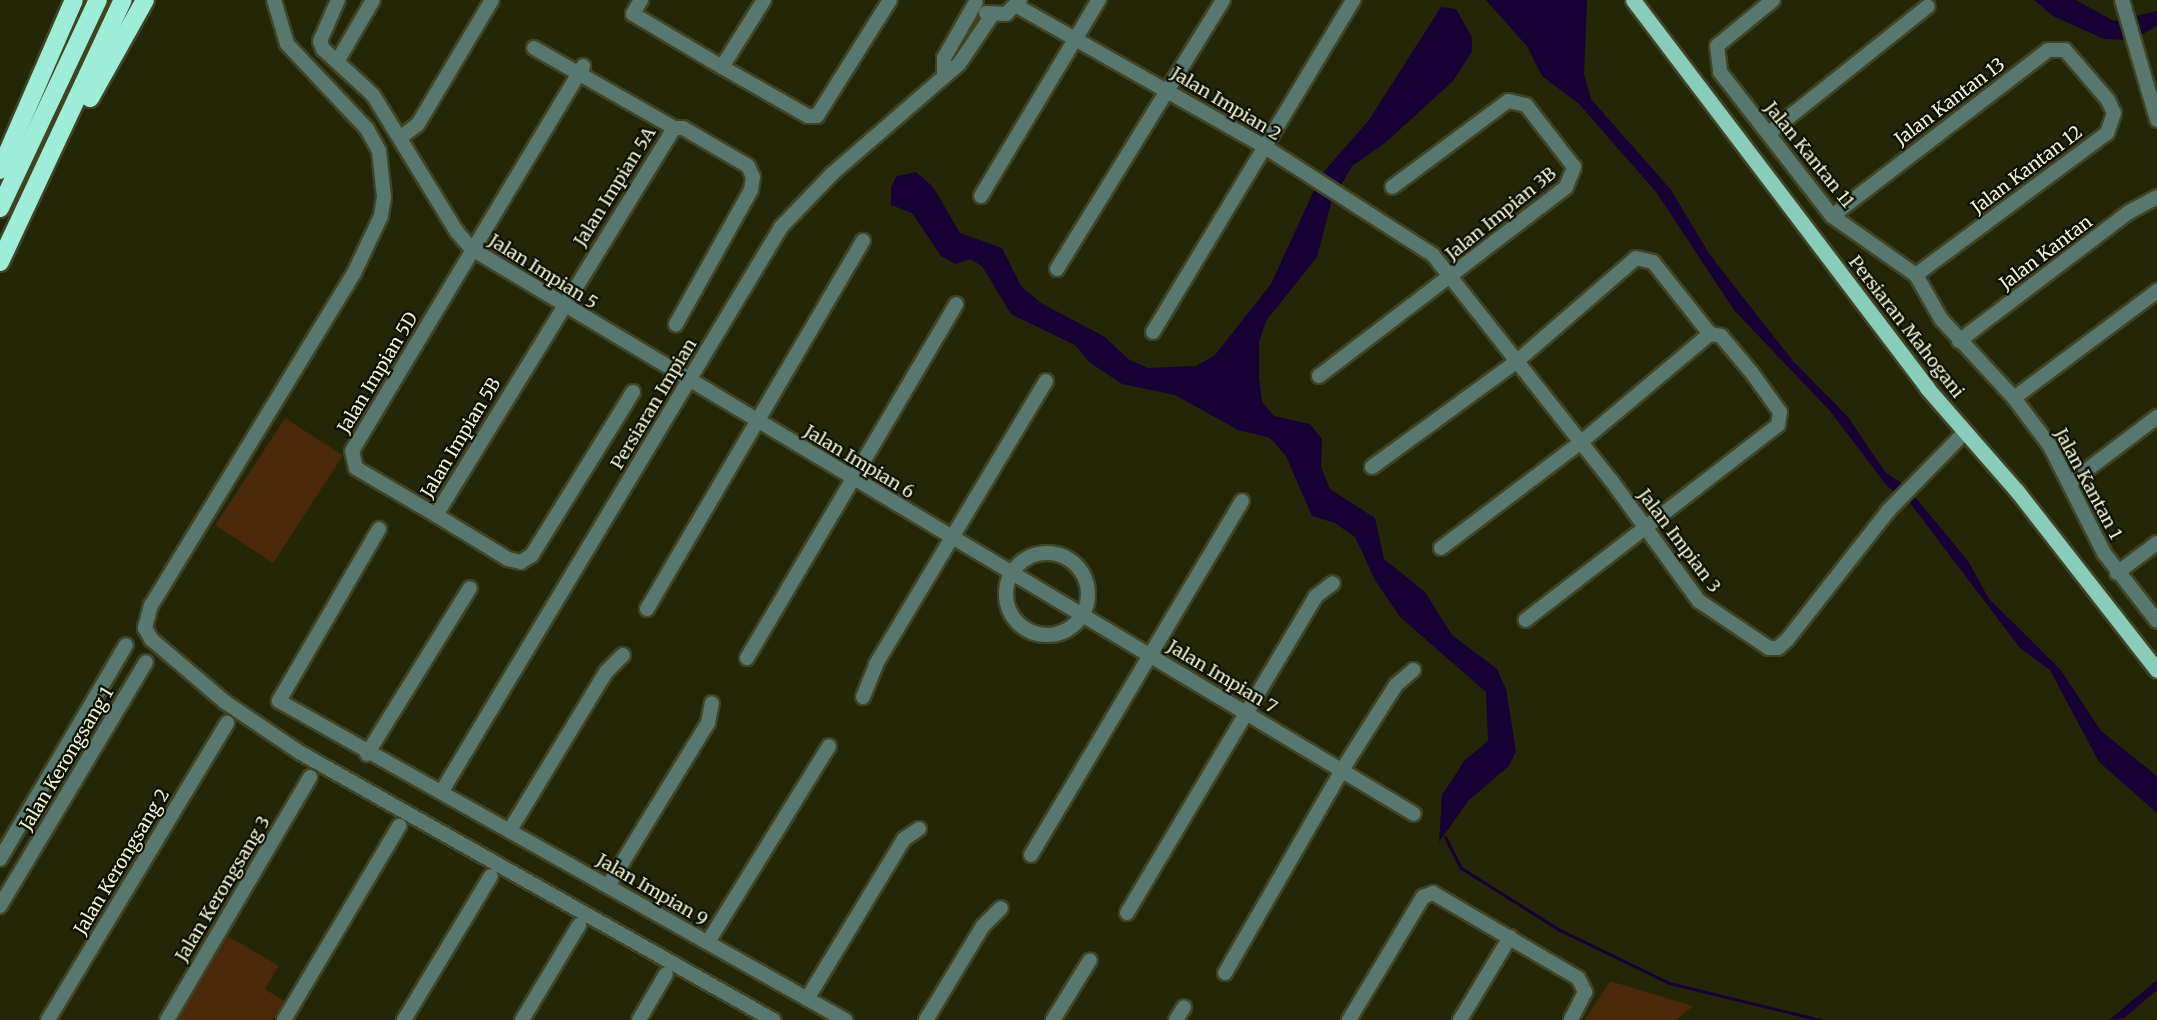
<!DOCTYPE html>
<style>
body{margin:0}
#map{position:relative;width:2157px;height:1020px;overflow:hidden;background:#232707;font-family:Merriweather,serif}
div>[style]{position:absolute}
.green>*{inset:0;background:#4c280a;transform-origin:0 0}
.water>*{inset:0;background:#160034}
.stream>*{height:3px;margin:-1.5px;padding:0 1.5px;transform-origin:1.5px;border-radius:1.5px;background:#160034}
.roads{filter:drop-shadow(2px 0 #404424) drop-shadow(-2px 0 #404424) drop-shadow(0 2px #404424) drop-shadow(0 -2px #404424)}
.minor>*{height:14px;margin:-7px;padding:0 7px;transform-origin:7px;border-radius:7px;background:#58776f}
.minor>.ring{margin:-7px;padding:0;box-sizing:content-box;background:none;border:14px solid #58776f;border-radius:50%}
.major>*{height:15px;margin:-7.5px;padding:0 7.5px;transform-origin:7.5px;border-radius:7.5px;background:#8accba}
.highway>*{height:18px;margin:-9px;padding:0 9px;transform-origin:9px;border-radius:9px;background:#9dedd8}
span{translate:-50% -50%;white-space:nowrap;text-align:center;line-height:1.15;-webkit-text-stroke:4.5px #0d0f00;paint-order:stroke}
.street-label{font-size:18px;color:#eff5d6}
</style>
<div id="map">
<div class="green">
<i style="left:285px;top:418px;width:69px;height:128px;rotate:33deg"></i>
<i style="clip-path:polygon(228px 936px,279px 966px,265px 989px,284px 1001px,273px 1020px,177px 1020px)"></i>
<i style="clip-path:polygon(1610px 981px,1693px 1006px,1676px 1020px,1585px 1020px)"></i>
</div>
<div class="water">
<i style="clip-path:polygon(1486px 0,1587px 0,1584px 74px,1591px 99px,1671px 190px,1710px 255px,1793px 361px,1848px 417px,1885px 472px,1906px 486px,1968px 561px,1989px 599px,2060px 669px,2101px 731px,2157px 776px,2157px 813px,2099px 762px,2050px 670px,2020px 648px,1910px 503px,1887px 486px,1830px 411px,1734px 310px,1656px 192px,1579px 104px,1542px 76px,1527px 46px)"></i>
<i style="clip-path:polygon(2034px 0,2076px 0,2114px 21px,2157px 11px,2157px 26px,2132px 40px,2104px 39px,2053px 16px)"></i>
<i style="clip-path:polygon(1441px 7px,1456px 9px,1472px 37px,1472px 52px,1453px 81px,1385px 143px,1352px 166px,1331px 203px,1317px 257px,1266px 321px,1259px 342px,1259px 377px,1262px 402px,1274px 416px,1310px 424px,1322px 439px,1321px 467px,1330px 489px,1375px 518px,1384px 559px,1425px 592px,1452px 635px,1497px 669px,1506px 689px,1516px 751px,1509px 766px,1469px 800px,1439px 842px,1442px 795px,1465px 760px,1488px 741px,1486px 692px,1400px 617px,1375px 580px,1355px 537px,1335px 523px,1312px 516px,1286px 456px,1270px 438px,1238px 430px,1175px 395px,1122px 384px,1089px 362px,1075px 345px,1011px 314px,982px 266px,970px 259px,955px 264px,941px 256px,912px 213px,891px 205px,891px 187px,897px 176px,916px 172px,933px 187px,960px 233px,1002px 248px,1021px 286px,1041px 303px,1105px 337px,1128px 359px,1148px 368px,1196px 366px,1215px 355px,1271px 284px,1321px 175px,1369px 120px)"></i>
<i style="clip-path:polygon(2157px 980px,2157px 990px,2124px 1018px,2109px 1020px)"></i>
</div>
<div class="stream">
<i style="left:1445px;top:837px;width:35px;rotate:63deg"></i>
<i style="left:1461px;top:868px;width:117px;rotate:32.1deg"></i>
<i style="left:1560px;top:930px;width:121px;rotate:25.9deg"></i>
<i style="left:1669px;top:983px;width:156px;rotate:13.7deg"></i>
</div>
<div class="roads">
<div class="minor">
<i style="left:274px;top:0;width:46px;rotate:73.5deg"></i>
<i style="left:287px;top:44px;width:117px;rotate:46.7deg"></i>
<i style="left:367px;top:129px;width:25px;rotate:61deg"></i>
<i style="left:379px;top:151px;width:46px;rotate:83.8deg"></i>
<i style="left:384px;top:197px;width:19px;rotate:99deg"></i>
<i style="left:381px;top:216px;width:63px;rotate:115.3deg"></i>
<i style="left:354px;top:273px;width:389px;rotate:121.4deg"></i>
<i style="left:151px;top:605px;width:24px;rotate:105deg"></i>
<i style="left:145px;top:628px;width:13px;rotate:61deg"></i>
<i style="left:151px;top:639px;width:97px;rotate:40.4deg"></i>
<i style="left:225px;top:702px;width:89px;rotate:34deg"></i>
<i style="left:299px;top:752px;width:545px;rotate:29.48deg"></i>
<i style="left:338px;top:0;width:45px;rotate:113.7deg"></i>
<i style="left:320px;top:41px;width:9px;rotate:69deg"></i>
<i style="left:323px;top:49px;width:68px;rotate:42.6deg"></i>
<i style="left:373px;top:95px;width:161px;rotate:58.5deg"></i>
<i style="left:457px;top:232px;width:23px;rotate:49deg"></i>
<i style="left:472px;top:249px;width:1098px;rotate:30.95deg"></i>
<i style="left:641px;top:0;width:16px;rotate:120deg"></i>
<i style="left:633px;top:14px;width:104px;rotate:30.8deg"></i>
<i style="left:764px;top:0;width:79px;rotate:122.1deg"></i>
<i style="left:722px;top:67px;width:99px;rotate:29.7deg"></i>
<i style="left:808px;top:116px;width:9px"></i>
<i style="left:817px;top:116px;width:137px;rotate:-57.8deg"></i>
<i style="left:1773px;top:0;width:72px;rotate:140.6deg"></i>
<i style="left:1717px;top:46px;width:26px;rotate:83deg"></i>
<i style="left:1720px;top:72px;width:182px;rotate:52.1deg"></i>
<i style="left:1832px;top:216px;width:103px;rotate:35.1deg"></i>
<i style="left:1916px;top:275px;width:51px;rotate:60.4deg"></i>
<i style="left:1941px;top:319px;width:108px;rotate:47.3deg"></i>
<i style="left:2014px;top:398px;width:60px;rotate:53.1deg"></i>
<i style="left:2050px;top:446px;width:120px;rotate:63.2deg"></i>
<i style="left:2104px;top:553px;width:86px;rotate:52.1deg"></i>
<i style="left:2122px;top:0;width:125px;rotate:73.7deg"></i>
<i style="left:1017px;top:6px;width:285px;rotate:29.6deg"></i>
<i style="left:1265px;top:147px;width:200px;rotate:32.7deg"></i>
<i style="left:1433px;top:255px;width:287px;rotate:51.7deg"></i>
<i style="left:1611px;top:480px;width:150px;rotate:54deg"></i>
<i style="left:1699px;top:601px;width:84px;rotate:33.9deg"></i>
<i style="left:1769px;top:648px;width:9px"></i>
<i style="left:1778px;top:648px;width:12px;rotate:-42deg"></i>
<i style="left:1787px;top:640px;width:164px;rotate:-51.9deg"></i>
<i style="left:1888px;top:511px;width:109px;rotate:-45.7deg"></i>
<i style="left:986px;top:13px;width:20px;rotate:3deg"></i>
<i style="left:1006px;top:14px;width:20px;rotate:-45deg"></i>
<i style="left:534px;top:48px;width:161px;rotate:29.7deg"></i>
<i style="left:338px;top:60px;width:69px;rotate:-59.7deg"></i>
<i style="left:944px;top:74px;width:16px;rotate:-90deg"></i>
<i style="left:944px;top:58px;width:64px;rotate:-60.3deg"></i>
<i style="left:1769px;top:133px;width:203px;rotate:-38.6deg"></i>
<i style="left:401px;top:137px;width:21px;rotate:-37deg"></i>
<i style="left:418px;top:124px;width:144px;rotate:-59.2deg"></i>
<i style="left:981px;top:196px;width:229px;rotate:-59deg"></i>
<i style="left:1832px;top:216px;width:272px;rotate:-37.5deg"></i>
<i style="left:2048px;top:50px;width:17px"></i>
<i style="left:2065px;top:50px;width:66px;rotate:49.3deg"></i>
<i style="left:2108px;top:100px;width:14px;rotate:65deg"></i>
<i style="left:2114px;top:113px;width:21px;rotate:109deg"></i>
<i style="left:2107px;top:133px;width:238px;rotate:143.4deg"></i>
<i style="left:1057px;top:269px;width:316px;rotate:-58.3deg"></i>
<i style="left:1153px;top:332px;width:388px;rotate:-58.9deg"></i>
<i style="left:1959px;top:341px;width:213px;rotate:-37.2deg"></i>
<i style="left:2129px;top:212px;width:32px;rotate:-28deg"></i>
<i style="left:1319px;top:376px;width:311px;rotate:-37.4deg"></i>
<i style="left:1566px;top:187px;width:22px;rotate:-68deg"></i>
<i style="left:1574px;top:167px;width:78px;rotate:-127.7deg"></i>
<i style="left:1526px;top:105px;width:18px;rotate:-167deg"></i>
<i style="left:1508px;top:101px;width:144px;rotate:143.4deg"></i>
<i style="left:633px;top:392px;width:192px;rotate:121.8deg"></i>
<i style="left:532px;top:555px;width:13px;rotate:148deg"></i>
<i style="left:521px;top:562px;width:13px;rotate:-167deg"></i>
<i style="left:508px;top:559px;width:84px;rotate:-148.6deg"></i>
<i style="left:436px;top:515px;width:454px;rotate:-58.4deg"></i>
<i style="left:674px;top:128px;width:9px"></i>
<i style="left:683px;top:128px;width:75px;rotate:30.3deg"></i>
<i style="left:748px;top:166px;width:12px;rotate:66deg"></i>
<i style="left:753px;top:177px;width:13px;rotate:99deg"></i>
<i style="left:751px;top:190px;width:154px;rotate:119.2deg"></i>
<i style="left:2014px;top:398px;width:179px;rotate:-36.8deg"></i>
<i style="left:1372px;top:467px;width:178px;rotate:-36.1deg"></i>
<i style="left:1516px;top:362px;width:159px;rotate:-40.9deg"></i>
<i style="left:1636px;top:258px;width:17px;rotate:13deg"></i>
<i style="left:1653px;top:262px;width:92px;rotate:51.6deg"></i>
<i style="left:1710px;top:334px;width:11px;rotate:10deg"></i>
<i style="left:1721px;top:336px;width:48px;rotate:50deg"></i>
<i style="left:1752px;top:373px;width:48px;rotate:54.3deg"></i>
<i style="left:1780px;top:412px;width:13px;rotate:99deg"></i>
<i style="left:1778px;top:425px;width:319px;rotate:142.3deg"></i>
<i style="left:2071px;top:482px;width:108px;rotate:-37.1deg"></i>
<i style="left:436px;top:515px;width:93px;rotate:-149.6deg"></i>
<i style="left:356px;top:468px;width:17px;rotate:-103deg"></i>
<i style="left:352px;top:451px;width:449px;rotate:-59deg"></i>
<i style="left:379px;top:529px;width:199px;rotate:120.2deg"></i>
<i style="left:279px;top:701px;width:650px;rotate:29.41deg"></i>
<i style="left:1441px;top:548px;width:174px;rotate:-37.1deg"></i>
<i style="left:1580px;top:443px;width:170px;rotate:-40deg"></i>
<i class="ring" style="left:1006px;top:553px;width:68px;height:68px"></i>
<i style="left:2117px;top:573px;width:50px;rotate:-36.9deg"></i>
<i style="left:647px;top:609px;width:427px;rotate:-59.6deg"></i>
<i style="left:747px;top:658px;width:411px;rotate:-59.4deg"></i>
<i style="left:863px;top:697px;width:35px;rotate:-68deg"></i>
<i style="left:876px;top:664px;width:330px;rotate:-59deg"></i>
<i style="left:367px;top:754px;width:195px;rotate:-58.2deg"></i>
<i style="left:442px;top:791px;width:658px;rotate:-58.99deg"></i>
<i style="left:781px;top:227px;width:75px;rotate:-46.1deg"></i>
<i style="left:833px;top:173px;width:167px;rotate:-40.9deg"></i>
<i style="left:959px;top:64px;width:59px;rotate:-56deg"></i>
<i style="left:510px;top:830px;width:185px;rotate:-58.7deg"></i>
<i style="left:606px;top:672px;width:24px;rotate:-45deg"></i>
<i style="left:1031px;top:855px;width:412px;rotate:-59.2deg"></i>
<i style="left:0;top:859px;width:248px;rotate:-59.5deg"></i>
<i style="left:608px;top:886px;width:191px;rotate:-58.5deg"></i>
<i style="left:708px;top:723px;width:20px;rotate:-79deg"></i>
<i style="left:0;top:906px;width:284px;rotate:-59.1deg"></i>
<i style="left:1127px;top:913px;width:369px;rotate:-59.2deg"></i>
<i style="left:1316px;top:596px;width:21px;rotate:-37deg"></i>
<i style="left:708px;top:942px;width:230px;rotate:-58.3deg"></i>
<i style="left:1225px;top:973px;width:234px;rotate:-60deg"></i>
<i style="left:1342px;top:770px;width:101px;rotate:-57.6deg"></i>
<i style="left:1396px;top:685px;width:23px;rotate:-41deg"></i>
<i style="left:807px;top:999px;width:187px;rotate:-58.8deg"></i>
<i style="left:904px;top:839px;width:18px;rotate:-34deg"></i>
<i style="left:48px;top:1020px;width:347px;rotate:-58.9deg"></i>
<i style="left:167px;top:1020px;width:282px;rotate:-59.5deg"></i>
<i style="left:284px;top:1020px;width:226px;rotate:-59.3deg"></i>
<i style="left:404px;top:1020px;width:168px;rotate:-58.9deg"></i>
<i style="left:522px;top:1020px;width:111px;rotate:-59deg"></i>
<i style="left:639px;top:1020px;width:53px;rotate:-59.6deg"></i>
<i style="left:926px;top:1020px;width:110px;rotate:-58.8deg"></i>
<i style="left:983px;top:926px;width:25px;rotate:-45deg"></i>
<i style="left:1053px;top:1020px;width:70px;rotate:-58.3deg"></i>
<i style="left:1176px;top:1020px;width:15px;rotate:-58deg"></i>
<i style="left:1349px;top:1020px;width:144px;rotate:-59deg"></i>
<i style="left:1423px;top:897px;width:11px;rotate:-22deg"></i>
<i style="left:1433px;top:893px;width:168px;rotate:30.4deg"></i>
<i style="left:1578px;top:978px;width:16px;rotate:63deg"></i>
<i style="left:1585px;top:992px;width:31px;rotate:117deg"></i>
<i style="left:1460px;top:1020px;width:97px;rotate:-58.9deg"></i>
</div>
<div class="major">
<i style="left:1633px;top:0;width:487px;rotate:52.8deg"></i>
<i style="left:1927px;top:388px;width:137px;rotate:48.9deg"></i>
<i style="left:2017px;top:491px;width:227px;rotate:52deg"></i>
</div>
<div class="highway">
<i style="left:90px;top:98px;width:112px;rotate:-60.7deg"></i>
<i style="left:0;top:170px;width:185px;rotate:-66.5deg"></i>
<i style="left:0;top:208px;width:230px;rotate:-64.8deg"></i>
<i style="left:0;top:262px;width:289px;rotate:-64.9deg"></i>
</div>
</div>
<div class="street-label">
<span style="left:1950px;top:102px;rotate:-37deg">Jalan Kantan 13</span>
<span style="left:1226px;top:104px;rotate:31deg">Jalan Impian 2</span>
<span style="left:1809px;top:155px;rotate:51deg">Jalan Kantan 11</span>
<span style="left:2027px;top:170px;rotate:-37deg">Jalan Kantan 12</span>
<span style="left:615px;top:187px;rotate:-58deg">Jalan Impian 5A</span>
<span style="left:1501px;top:214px;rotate:-39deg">Jalan Impian 3B</span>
<span style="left:2046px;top:253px;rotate:-37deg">Jalan Kantan</span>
<span style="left:543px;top:272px;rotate:32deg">Jalan Impian 5</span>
<span style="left:1906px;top:327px;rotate:52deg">Persiaran Mahogani</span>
<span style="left:378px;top:373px;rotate:-59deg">Jalan Impian 5D</span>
<span style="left:654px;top:404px;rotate:-59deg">Persiaran Impian</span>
<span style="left:461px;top:438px;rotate:-59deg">Jalan Impian 5B</span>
<span style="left:859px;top:462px;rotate:31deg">Jalan Impian 6</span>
<span style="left:2088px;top:484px;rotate:62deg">Jalan Kantan 1</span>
<span style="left:1679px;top:541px;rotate:53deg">Jalan Impian 3</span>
<span style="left:1222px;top:677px;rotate:31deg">Jalan Impian 7</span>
<span style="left:67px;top:759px;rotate:-59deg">Jalan Kerongsang 1</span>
<span style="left:122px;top:862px;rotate:-59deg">Jalan Kerongsang 2</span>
<span style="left:223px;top:889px;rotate:-59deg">Jalan Kerongsang 3</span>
<span style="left:652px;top:890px;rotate:30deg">Jalan Impian 9</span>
</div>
</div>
